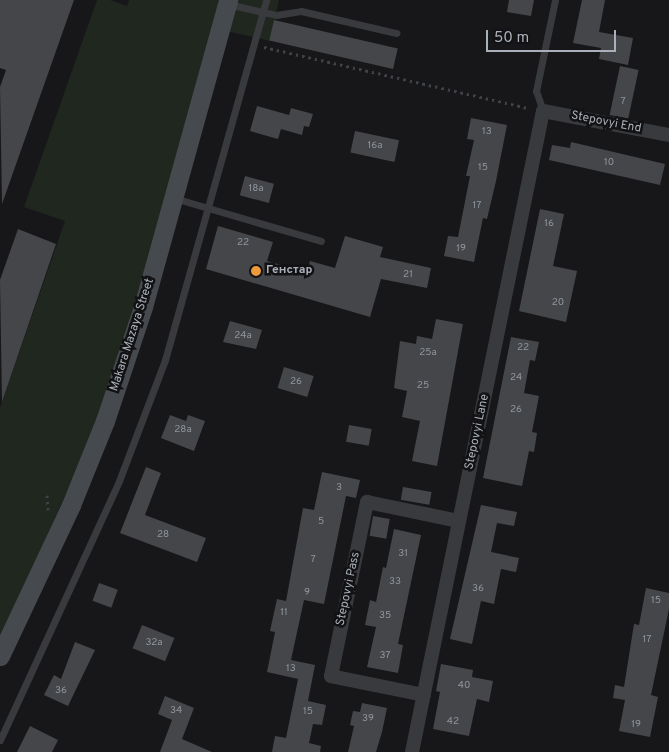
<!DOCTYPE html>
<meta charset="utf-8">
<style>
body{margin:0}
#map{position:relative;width:669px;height:752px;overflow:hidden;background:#171719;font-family:Overpass,sans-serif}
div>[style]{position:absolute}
.green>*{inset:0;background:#1f271f}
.building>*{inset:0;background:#444649;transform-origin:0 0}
.path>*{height:3px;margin-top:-1.5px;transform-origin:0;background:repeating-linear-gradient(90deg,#3e4145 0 2.5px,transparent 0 6.5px)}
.service>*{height:7px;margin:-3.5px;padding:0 3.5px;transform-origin:3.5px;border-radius:3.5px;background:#383a3e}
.minor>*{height:14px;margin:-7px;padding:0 7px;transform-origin:7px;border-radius:7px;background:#383a3e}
.secondary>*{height:19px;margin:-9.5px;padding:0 9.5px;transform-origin:9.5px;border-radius:9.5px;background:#46494e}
.dots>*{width:14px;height:14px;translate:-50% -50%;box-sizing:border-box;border:2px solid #121214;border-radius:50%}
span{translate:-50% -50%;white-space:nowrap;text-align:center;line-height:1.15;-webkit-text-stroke:5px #121214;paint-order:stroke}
.number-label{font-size:10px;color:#90969d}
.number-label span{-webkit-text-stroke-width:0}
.street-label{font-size:12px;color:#aab0b9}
.poi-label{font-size:12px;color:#aab0b9;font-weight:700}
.left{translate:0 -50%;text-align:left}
.scale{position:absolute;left:486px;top:30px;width:130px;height:22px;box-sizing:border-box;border:2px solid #aab0b9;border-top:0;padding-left:6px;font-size:15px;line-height:18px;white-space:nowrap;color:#aab0b9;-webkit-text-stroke:4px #121214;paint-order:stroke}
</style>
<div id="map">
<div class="green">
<i style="clip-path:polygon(97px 0,110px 0,127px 6px,129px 0,221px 0,136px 305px,99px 419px,0 642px,0 408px,65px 221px,24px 207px)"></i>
<i style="clip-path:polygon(234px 0,279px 0,270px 41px,226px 31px)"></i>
</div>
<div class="building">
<i style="clip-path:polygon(0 0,74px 0,2px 204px,0 87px,6px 70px,0 68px)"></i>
<i style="clip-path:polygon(509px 0,534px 0,531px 16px,507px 12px)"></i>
<i style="clip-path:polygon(582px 0,605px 0,599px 32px,633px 38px,628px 65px,599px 59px,601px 48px,573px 43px)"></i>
<i style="left:274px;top:20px;width:127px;height:21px;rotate:13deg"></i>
<i style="left:620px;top:66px;width:19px;height:50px;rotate:12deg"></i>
<i style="clip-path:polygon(257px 106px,289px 115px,291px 108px,313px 114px,309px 127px,304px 126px,302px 135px,281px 129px,278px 139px,250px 131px)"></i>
<i style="clip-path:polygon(471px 118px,507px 125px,496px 181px,487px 219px,483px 218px,474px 262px,444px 256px,448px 236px,458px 237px,470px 176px,466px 176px,474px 140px,467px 139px)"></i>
<i style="left:355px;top:131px;width:45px;height:22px;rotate:12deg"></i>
<i style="clip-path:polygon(571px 142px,665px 164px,660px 185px,549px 160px,552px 145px,570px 148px)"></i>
<i style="left:245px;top:176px;width:30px;height:20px;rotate:15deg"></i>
<i style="clip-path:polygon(540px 209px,564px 214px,553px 266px,577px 271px,566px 322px,519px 311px)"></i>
<i style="clip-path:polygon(218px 226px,273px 242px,267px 261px,307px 272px,310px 261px,335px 268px,345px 236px,383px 247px,380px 257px,431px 268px,427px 288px,381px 279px,370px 317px,206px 269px)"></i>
<i style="clip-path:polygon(18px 229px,56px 244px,2px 402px,0 280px)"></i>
<i style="clip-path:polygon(436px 319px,463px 324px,437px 466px,412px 461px,420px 421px,402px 417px,407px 391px,394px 388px,400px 341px,416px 344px,417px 336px,432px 339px)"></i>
<i style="clip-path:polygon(230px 321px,262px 330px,256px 349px,223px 342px)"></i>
<i style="clip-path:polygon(511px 337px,539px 342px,535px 361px,530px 360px,524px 393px,539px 396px,532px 432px,537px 433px,534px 452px,529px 451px,522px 486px,483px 478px)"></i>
<i style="left:284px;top:367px;width:31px;height:22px;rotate:17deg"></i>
<i style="clip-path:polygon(170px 415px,186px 421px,188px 415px,205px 421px,194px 451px,161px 438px)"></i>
<i style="left:349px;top:425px;width:23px;height:17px;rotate:10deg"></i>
<i style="clip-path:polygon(146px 467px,161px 473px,145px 515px,206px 538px,197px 562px,120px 533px)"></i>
<i style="clip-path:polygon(322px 472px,360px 480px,356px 498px,346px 496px,324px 604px,304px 600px,291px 660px,315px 665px,308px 701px,326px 705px,322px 725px,313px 724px,309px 743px,321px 746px,320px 752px,272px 752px,275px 736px,286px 738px,298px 679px,267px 672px,275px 632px,270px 631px,277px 599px,286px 601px,303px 508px,314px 510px)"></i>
<i style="left:403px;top:487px;width:29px;height:13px;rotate:10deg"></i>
<i style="clip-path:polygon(481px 505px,517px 512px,514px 526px,497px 523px,491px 552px,519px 558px,516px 572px,501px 569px,494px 604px,481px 601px,472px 644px,450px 639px)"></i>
<i style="left:373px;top:516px;width:17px;height:20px;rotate:10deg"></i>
<i style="clip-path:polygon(394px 529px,421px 535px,398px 644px,403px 645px,398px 673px,367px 667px,376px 627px,365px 625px,370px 600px,376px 602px,383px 567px,386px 568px)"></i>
<i style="left:99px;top:583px;width:20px;height:19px;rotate:20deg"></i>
<i style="clip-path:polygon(646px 588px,669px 593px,669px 609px,651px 695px,658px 697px,650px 737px,619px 731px,625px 700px,613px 698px,615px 685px,624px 687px,634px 624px,639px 625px)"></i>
<i style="left:142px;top:625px;width:35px;height:25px;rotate:22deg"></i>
<i style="clip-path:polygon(75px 642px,95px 650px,68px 706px,44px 695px,54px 675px,61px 679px)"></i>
<i style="clip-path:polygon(441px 664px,473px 670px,472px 677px,493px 681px,489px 702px,477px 699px,469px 736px,433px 729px,440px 692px,436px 691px)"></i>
<i style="clip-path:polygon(165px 696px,194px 708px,182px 739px,212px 752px,160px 752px,172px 720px,158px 714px)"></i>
<i style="clip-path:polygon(362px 703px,387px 708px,382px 732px,376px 752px,348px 752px,354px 726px,350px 725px,353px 711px,360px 712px)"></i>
<i style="clip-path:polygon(30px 726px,58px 740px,52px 752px,17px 752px)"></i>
</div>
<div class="path">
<i style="left:264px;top:47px;width:271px;rotate:13deg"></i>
<i style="left:47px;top:495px;width:15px;rotate:86deg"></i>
</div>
<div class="service">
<i style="left:228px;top:4px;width:49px;rotate:12.9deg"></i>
<i style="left:276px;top:15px;width:25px;rotate:-9deg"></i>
<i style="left:301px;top:11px;width:98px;rotate:13deg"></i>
<i style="left:543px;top:111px;width:21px;rotate:-109deg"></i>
<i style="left:536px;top:91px;width:93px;rotate:-78.2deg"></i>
<i style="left:174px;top:198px;width:153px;rotate:16.3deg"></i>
<i style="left:0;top:740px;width:285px;rotate:-65.3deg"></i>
<i style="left:119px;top:481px;width:129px;rotate:-69.2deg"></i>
<i style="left:165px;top:360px;width:374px;rotate:-74.3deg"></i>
</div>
<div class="minor">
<i style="left:424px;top:695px;width:95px;rotate:-168.5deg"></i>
<i style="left:331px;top:676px;width:178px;rotate:-78.3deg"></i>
<i style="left:367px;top:502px;width:94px;rotate:11.7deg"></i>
<i style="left:412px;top:752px;width:654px;rotate:-78.45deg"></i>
<i style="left:543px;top:111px;width:128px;rotate:10.8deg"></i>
</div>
<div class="secondary">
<i style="left:0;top:656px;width:167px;rotate:-64.8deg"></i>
<i style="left:71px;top:505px;width:91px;rotate:-68deg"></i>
<i style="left:105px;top:421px;width:120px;rotate:-71.6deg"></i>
<i style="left:143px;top:307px;width:319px;rotate:-74.5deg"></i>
</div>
<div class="dots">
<i style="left:256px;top:271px;background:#ee9a3a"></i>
</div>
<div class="number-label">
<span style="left:623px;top:102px">7</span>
<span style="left:487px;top:132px">13</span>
<span style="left:375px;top:146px">16а</span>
<span style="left:609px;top:163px">10</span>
<span style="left:483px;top:168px">15</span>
<span style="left:256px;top:189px">18а</span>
<span style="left:477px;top:206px">17</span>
<span style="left:549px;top:224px">16</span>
<span style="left:243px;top:243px">22</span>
<span style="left:461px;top:249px">19</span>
<span style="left:408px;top:275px">21</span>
<span style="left:558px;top:303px">20</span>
<span style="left:243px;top:336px">24а</span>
<span style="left:523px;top:348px">22</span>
<span style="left:428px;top:353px">25а</span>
<span style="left:516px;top:378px">24</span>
<span style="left:296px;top:382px">26</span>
<span style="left:423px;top:386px">25</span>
<span style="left:516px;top:410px">26</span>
<span style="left:183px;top:430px">28а</span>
<span style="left:339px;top:488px">3</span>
<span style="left:321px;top:522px">5</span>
<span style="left:163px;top:535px">28</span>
<span style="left:403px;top:554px">31</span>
<span style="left:313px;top:560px">7</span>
<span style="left:395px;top:582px">33</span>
<span style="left:478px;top:589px">36</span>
<span style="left:307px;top:593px">9</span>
<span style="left:656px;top:601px">15</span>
<span style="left:284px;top:613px">11</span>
<span style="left:385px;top:616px">35</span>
<span style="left:647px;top:640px">17</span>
<span style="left:154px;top:643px">32а</span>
<span style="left:385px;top:656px">37</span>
<span style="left:291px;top:669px">13</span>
<span style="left:464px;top:686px">40</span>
<span style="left:61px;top:691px">36</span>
<span style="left:176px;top:711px">34</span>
<span style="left:308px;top:712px">15</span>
<span style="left:368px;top:719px">39</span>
<span style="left:453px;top:722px">42</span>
<span style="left:636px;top:725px">19</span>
</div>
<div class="street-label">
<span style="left:606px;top:123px;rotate:11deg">Stepovyi End</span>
<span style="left:133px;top:335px;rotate:-72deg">Makara Mazaya Street</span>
<span style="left:478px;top:432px;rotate:-78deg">Stepovyi Lane</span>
<span style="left:349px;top:589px;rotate:-78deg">Stepovyi Pass</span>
</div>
<div class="poi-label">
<span class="left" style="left:266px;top:271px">Генстар</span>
</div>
<div class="scale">50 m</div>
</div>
